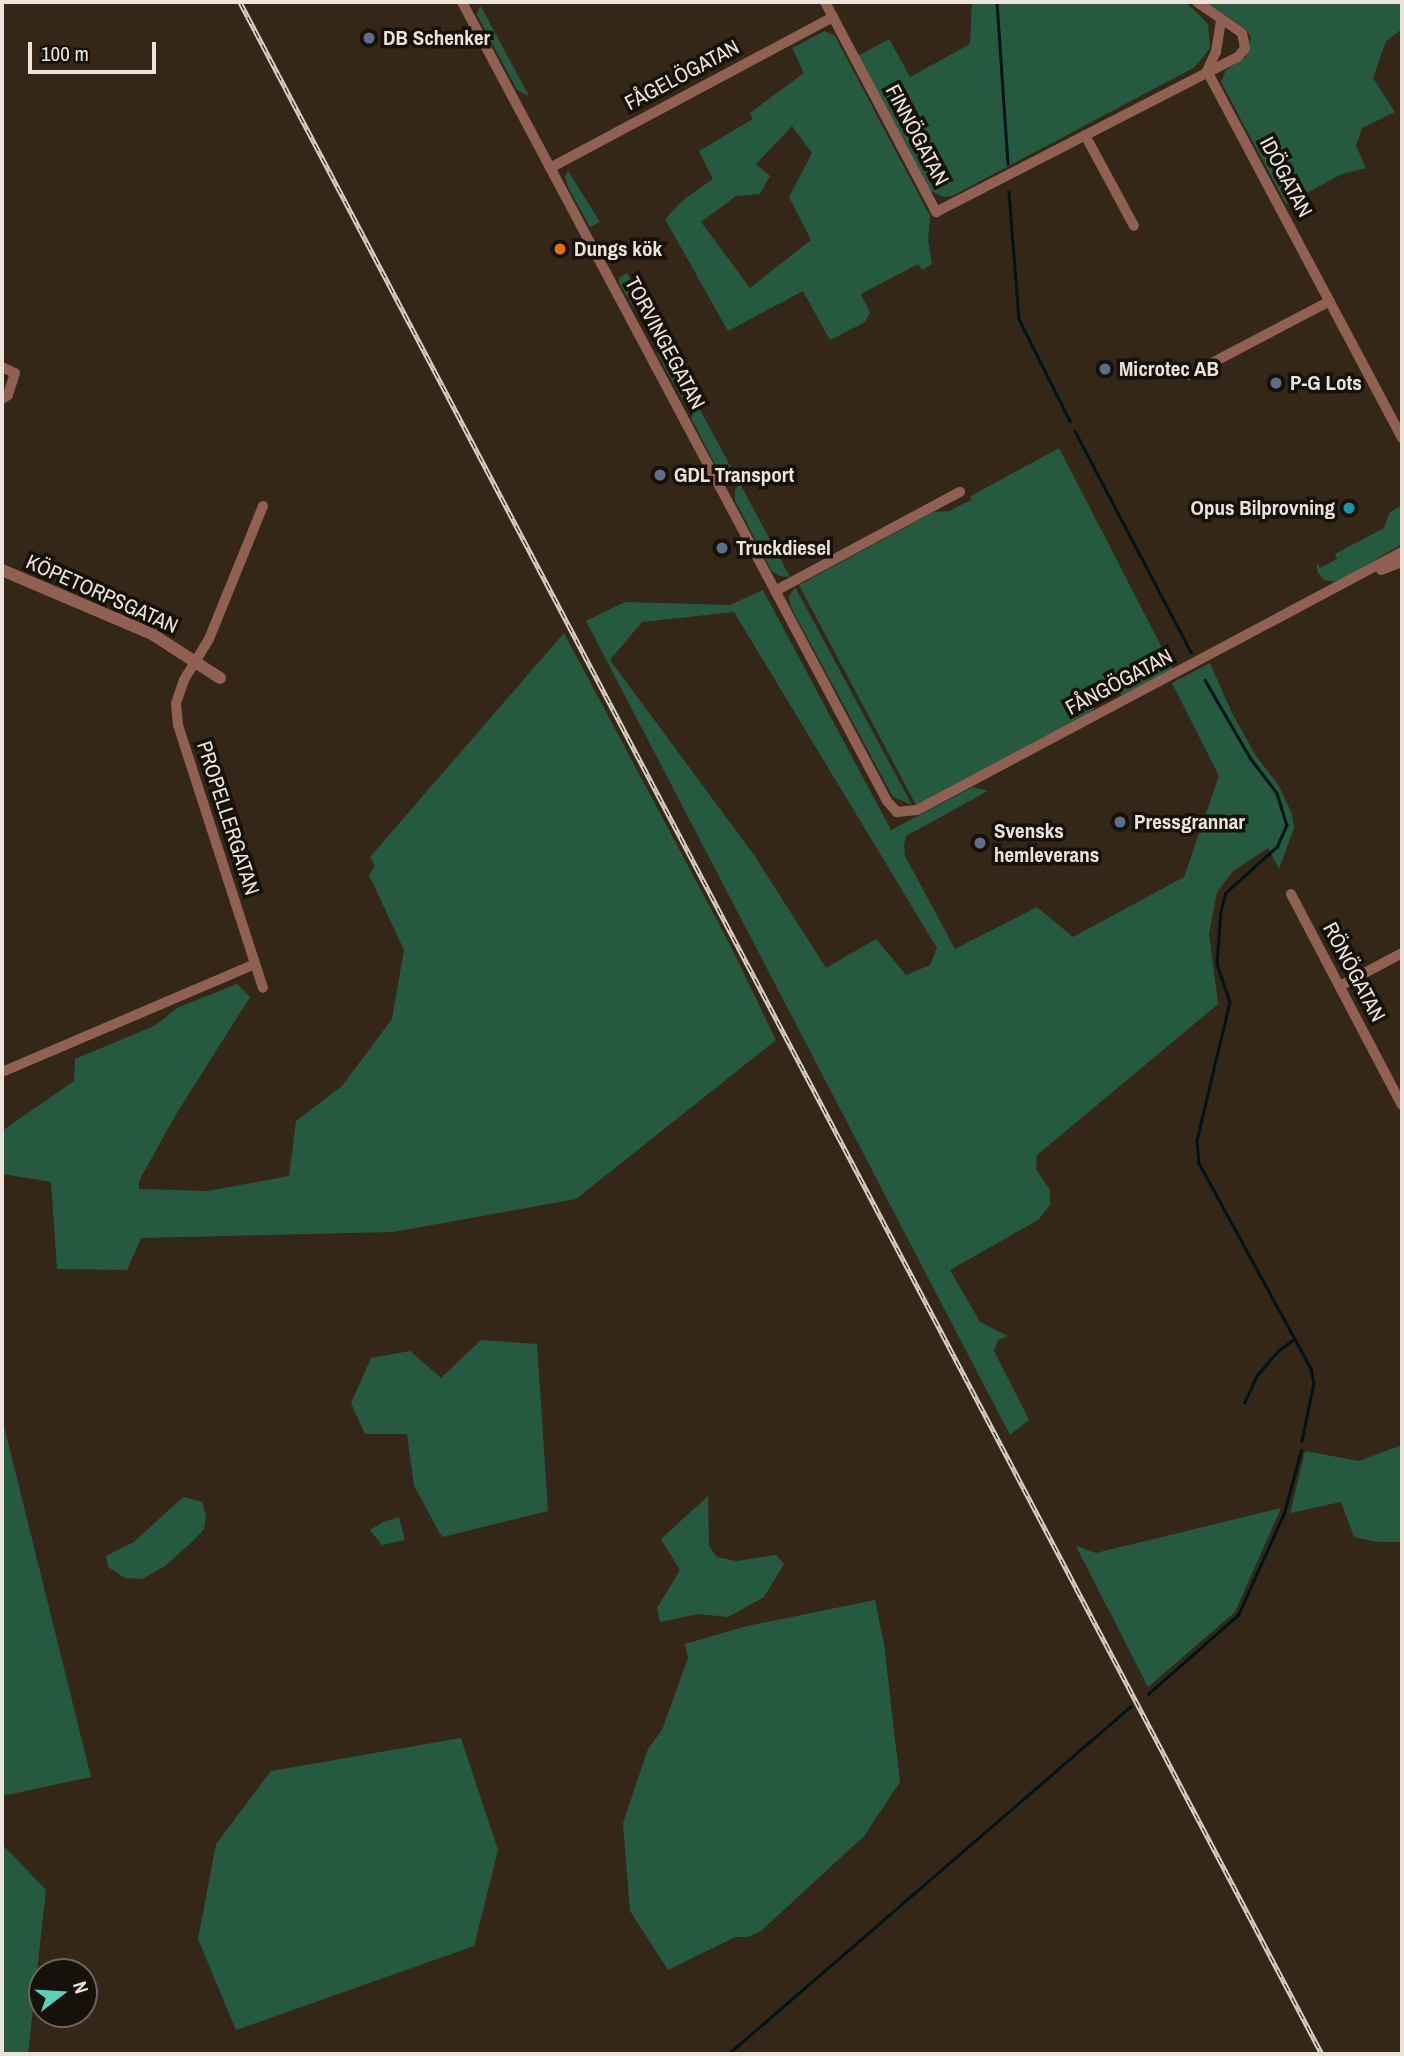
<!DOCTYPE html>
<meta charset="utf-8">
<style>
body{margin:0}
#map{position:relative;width:1404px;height:2056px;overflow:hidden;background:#342718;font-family:"Archivo Narrow",sans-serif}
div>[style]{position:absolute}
.green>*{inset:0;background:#265a40}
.stream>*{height:2.5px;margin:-1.25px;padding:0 1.25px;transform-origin:1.25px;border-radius:1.25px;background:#001319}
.minor>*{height:10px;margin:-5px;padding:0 5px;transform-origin:5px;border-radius:5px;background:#906152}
.tertiary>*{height:12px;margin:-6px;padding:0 6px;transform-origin:6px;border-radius:6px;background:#906152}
.rail>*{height:5px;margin-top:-2.5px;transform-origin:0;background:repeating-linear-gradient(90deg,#17110b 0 8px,#d9d0c6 0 16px);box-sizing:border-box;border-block:2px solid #d9d0c6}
.dots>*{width:19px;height:19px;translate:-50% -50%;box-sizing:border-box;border:4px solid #17110b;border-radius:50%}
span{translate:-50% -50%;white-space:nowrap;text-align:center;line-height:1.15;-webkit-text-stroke:7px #17110b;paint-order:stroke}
.poi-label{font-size:21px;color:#ece3da;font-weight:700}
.left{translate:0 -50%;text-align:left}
.right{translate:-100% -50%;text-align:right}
.street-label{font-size:21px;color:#ece3da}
.frame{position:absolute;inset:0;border:4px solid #ece3da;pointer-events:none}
.north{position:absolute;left:28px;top:1958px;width:70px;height:70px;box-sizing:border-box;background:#17110b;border:2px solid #6c655e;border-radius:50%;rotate:73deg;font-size:19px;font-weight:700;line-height:28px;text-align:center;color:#ece3da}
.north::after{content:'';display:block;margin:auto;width:24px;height:32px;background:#5cceba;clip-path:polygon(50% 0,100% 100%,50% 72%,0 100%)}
.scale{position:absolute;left:28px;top:42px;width:128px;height:32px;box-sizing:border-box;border:4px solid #ece3da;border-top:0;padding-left:9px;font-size:21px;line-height:24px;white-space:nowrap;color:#ece3da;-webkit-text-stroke:5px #17110b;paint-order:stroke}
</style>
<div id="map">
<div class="green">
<i style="clip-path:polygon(972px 2px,1186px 2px,1208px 24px,1210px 48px,1195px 67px,952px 196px,943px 197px,929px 190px,858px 56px,889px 39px,910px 77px,970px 44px)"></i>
<i style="clip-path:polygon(1206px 2px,1402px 2px,1402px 29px,1386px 41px,1373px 78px,1395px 112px,1362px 128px,1356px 146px,1366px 168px,1342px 174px,1286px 204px,1221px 82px,1226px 70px,1246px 57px,1251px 37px,1246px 29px)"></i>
<i style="clip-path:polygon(480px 5px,529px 96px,517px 90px,477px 15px)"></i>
<i style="clip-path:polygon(evenodd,825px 31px,835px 36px,930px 216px,928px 240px,932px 264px,922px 270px,918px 264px,861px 294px,870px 313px,865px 322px,830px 340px,803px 291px,728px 331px,665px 219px,683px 200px,713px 179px,699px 151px,753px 119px,750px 113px,804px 73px,792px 48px,825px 31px,792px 126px,812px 153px,789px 197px,811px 240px,750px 288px,701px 222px,736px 196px,760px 194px,770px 176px,756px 164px,792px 126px)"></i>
<i style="clip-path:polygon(568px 171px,600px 222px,590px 227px,568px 187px,565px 177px)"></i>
<i style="clip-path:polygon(627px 273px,662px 339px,655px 342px,619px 283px,619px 278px)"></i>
<i style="clip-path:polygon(665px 345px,694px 398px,688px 401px,682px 399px,657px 353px)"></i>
<i style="clip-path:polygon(698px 406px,735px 475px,726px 474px,717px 468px,691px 418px)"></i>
<i style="clip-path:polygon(1059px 448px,1173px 669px,1122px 695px,1116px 693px,1096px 703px,1093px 711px,916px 805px,799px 585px,934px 512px,949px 511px,971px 500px,971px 496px)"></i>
<i style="clip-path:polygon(740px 484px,790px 577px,779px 576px,771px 570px,735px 500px,735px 490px)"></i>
<i style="clip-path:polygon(1402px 505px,1402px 544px,1338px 582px,1324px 580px,1317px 571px,1317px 563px,1320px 568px,1337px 559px,1335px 554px,1384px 528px,1390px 512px)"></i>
<i style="clip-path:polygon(795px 587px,912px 805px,893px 797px,791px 607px,789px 597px)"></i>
<i style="clip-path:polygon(evenodd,763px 590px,891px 830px,973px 787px,988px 791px,906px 836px,904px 845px,905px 856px,955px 949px,1037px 907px,1073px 937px,1184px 877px,1219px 776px,1172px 683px,1210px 663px,1232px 713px,1256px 756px,1279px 786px,1292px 814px,1294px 828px,1279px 869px,1268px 848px,1233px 871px,1217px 892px,1209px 934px,1218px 1004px,1037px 1155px,1036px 1169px,1050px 1190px,1050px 1205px,1038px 1220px,950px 1270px,980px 1322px,1008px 1336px,998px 1340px,994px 1351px,1029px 1420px,1010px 1435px,586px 621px,625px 602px,730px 605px,763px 590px,734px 612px,937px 948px,930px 965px,906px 975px,876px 939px,826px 968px,754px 855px,610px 660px,642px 622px,734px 612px)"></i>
<i style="clip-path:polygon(564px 633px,728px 941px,776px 1040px,576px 1199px,393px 1232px,141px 1238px,127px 1270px,57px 1269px,51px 1182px,2px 1174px,2px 1131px,74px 1081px,75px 1059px,154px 1026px,179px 1007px,237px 984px,250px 997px,175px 1116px,139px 1181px,139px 1189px,208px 1191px,289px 1176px,296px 1121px,342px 1086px,392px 1019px,404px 950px,369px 875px,375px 866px,370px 857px)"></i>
<i style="clip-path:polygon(481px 1340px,537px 1344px,548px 1511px,442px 1537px,414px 1486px,407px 1434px,365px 1434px,351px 1403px,371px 1358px,410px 1351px,441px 1378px)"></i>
<i style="clip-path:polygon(2px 1418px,91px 1777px,2px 1796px)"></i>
<i style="clip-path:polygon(1402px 1445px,1402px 1542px,1377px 1542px,1354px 1537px,1341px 1502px,1290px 1513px,1305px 1451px,1359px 1461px)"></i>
<i style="clip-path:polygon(708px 1496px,709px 1546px,717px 1557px,736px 1561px,776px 1555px,784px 1564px,764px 1597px,728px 1617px,698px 1614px,660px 1622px,657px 1608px,680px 1570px,661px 1539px)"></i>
<i style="clip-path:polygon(183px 1497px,202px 1502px,206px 1516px,204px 1529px,193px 1541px,165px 1566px,142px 1579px,125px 1578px,108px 1567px,106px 1556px,134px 1542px)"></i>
<i style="clip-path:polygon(1281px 1508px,1235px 1612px,1148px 1687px,1076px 1546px,1096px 1553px)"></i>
<i style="clip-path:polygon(399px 1517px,405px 1540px,382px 1545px,370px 1530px,381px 1523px)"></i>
<i style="clip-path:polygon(875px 1600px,884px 1644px,900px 1782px,864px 1836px,761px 1931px,748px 1937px,735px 1937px,668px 1970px,630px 1911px,623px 1823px,648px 1749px,662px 1730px,688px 1658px,685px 1644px,747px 1626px)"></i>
<i style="clip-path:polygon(461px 1738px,498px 1850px,474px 1946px,236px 2030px,198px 1939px,216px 1844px,271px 1771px)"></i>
<i style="clip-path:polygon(2px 1844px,46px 1890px,28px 2054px,2px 2054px)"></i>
</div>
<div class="stream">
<i style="left:997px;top:2px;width:162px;rotate:86.1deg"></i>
<i style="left:1009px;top:192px;width:127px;rotate:85.5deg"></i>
<i style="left:1019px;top:319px;width:114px;rotate:63.4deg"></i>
<i style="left:1075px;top:431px;width:250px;rotate:62.3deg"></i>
<i style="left:1205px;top:680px;width:91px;rotate:59.8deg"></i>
<i style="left:1251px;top:759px;width:43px;rotate:52.6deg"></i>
<i style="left:1277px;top:793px;width:34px;rotate:73deg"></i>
<i style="left:1287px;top:825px;width:24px;rotate:114deg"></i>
<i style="left:1277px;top:847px;width:69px;rotate:138deg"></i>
<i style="left:1226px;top:893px;width:20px;rotate:105deg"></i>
<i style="left:1221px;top:912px;width:52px;rotate:94.4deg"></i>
<i style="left:1217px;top:964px;width:40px;rotate:71.1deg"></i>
<i style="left:1230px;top:1002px;width:142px;rotate:103.4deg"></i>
<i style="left:1197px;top:1140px;width:23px;rotate:85deg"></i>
<i style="left:1199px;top:1163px;width:234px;rotate:61.4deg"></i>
<i style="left:1311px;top:1368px;width:15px;rotate:79deg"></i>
<i style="left:1314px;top:1383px;width:59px;rotate:101.7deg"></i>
<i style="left:1244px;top:1403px;width:31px;rotate:-65deg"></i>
<i style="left:1257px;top:1375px;width:32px;rotate:-49deg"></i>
<i style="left:1278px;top:1351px;width:21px;rotate:-37deg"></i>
<i style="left:1148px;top:1694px;width:120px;rotate:-41.3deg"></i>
<i style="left:1238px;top:1615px;width:112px;rotate:-65.7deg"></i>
<i style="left:1284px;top:1513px;width:65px;rotate:-74.9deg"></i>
<i style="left:728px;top:2054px;width:532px;rotate:-40.81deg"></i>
</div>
<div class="minor">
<i style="left:462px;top:2px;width:905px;rotate:61.99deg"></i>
<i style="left:887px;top:801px;width:15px;rotate:48deg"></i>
<i style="left:897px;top:812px;width:20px;rotate:-6deg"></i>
<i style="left:917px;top:810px;width:549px;rotate:-28.01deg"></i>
<i style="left:825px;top:2px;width:238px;rotate:62.1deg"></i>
<i style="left:936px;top:212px;width:339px;rotate:-27.2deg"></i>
<i style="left:1238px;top:57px;width:11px;rotate:-52deg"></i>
<i style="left:1245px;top:48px;width:15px;rotate:-101deg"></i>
<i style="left:1242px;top:33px;width:55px;rotate:-145.4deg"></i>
<i style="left:1207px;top:71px;width:416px;rotate:62deg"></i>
<i style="left:1207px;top:71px;width:21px;rotate:-65deg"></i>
<i style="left:1216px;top:52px;width:33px;rotate:-81deg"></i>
<i style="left:1085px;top:135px;width:103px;rotate:61.7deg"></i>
<i style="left:550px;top:168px;width:321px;rotate:-28.1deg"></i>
<i style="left:2px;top:367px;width:14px;rotate:25deg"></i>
<i style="left:15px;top:373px;width:23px;rotate:108deg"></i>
<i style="left:8px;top:395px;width:7px;rotate:146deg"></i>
<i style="left:1189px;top:375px;width:159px;rotate:-27.7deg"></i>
<i style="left:263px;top:506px;width:144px;rotate:112.1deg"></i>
<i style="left:209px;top:639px;width:48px;rotate:121.4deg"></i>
<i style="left:184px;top:680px;width:24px;rotate:109deg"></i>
<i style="left:176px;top:703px;width:22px;rotate:85deg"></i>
<i style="left:178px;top:725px;width:276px;rotate:72.1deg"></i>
<i style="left:1381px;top:570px;width:22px;rotate:-21deg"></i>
<i style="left:775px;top:591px;width:210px;rotate:-28.2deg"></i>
<i style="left:1291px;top:894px;width:238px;rotate:62.3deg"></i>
<i style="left:1340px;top:986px;width:70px;rotate:-28deg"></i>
<i style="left:2px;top:1072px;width:275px;rotate:-23.1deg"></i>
</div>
<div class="tertiary">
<i style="left:2px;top:570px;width:163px;rotate:23.1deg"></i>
<i style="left:152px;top:634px;width:81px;rotate:32.9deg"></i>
</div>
<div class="rail">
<i style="left:240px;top:2px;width:2320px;rotate:62.2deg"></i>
</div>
<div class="dots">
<i style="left:369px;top:38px;background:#5c6f8a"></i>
<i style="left:560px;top:249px;background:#e8710a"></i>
<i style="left:1105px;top:369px;background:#5c6f8a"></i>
<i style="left:1276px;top:383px;background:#5c6f8a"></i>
<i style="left:660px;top:475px;background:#5c6f8a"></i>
<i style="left:1349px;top:508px;background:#0f9aa8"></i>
<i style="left:722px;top:548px;background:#5c6f8a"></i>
<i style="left:1120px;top:822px;background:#5c6f8a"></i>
<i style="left:980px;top:843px;background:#5c6f8a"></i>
</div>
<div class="poi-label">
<span class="left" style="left:383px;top:38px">DB Schenker</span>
<span class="left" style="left:574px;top:249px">Dungs kök</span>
<span class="left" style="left:1119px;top:369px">Microtec AB</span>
<span class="left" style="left:1290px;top:383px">P-G Lots</span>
<span class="left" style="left:674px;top:475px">GDL Transport</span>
<span class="right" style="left:1335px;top:508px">Opus Bilprovning</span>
<span class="left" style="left:736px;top:548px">Truckdiesel</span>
<span class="left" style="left:1134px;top:822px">Pressgrannar</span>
<span class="left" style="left:994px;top:843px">Svensks<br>hemleverans</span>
</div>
<div class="street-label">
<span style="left:682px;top:75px;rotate:-28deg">FÅGELÖGATAN</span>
<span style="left:917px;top:135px;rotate:62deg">FINNÖGATAN</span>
<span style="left:1286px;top:177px;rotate:62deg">IDÖGATAN</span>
<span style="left:665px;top:343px;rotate:62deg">TORVINGEGATAN</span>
<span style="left:102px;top:594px;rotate:24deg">KÖPETORPSGATAN</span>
<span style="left:1119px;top:682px;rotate:-28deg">FÅNGÖGATAN</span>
<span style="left:228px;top:818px;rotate:72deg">PROPELLERGATAN</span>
<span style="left:1354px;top:972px;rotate:62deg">RÖNÖGATAN</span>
</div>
<div class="frame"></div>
<div class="north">N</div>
<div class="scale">100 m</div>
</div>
